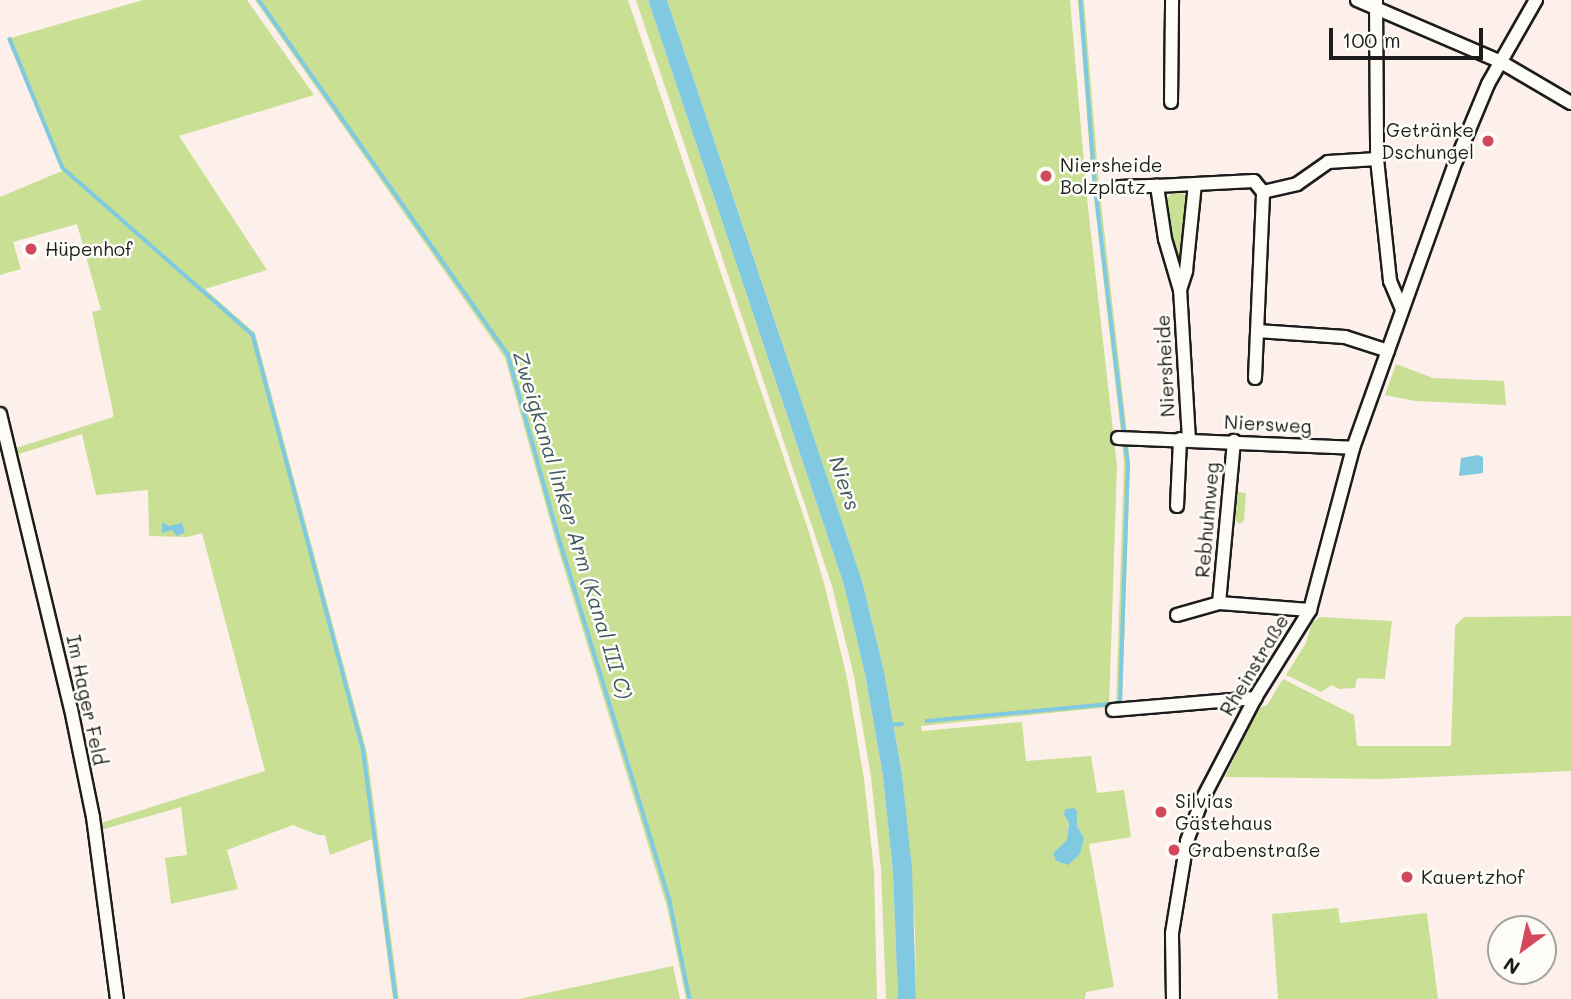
<!DOCTYPE html>
<meta charset="utf-8">
<style>
body{margin:0}
#map{position:relative;width:1571px;height:999px;overflow:hidden;background:#fdf0eb;font-family:Mali,sans-serif}
div>[style]{position:absolute}
.green>*{inset:0;background:#c8df94}
.water>*{inset:0;background:#80c9e1}
.stream>*{height:3.5px;margin:-1.75px;padding:0 1.75px;transform-origin:1.75px;border-radius:1.75px;background:#80c9e1}
.roads{filter:drop-shadow(2px 0 #1c1c1c) drop-shadow(-2px 0 #1c1c1c) drop-shadow(0 2px #1c1c1c) drop-shadow(0 -2px #1c1c1c)}
.minor>*{height:12px;margin:-6px;padding:0 6px;transform-origin:6px;border-radius:6px;background:#fdfcf7}
.dots>*{width:19px;height:19px;translate:-50% -50%;box-sizing:border-box;border:4px solid #fdfcf7;border-radius:50%}
span{translate:-50% -50%;white-space:nowrap;text-align:center;line-height:1.15;-webkit-text-stroke:5px #fdfcf7;paint-order:stroke}
.poi-label{font-size:19px;color:#1c1c1c}
.right{translate:-100% -50%;text-align:right}
.left{translate:0 -50%;text-align:left}
.street-label{font-size:19px;color:#1c1c1c}
.water-label{font-size:21px;color:#3f5961;font-style:italic}
.north{position:absolute;left:1487px;top:915px;width:70px;height:70px;box-sizing:border-box;background:#fdfcf7;border:2px solid #a3a29f;border-radius:50%;rotate:213deg;font-size:19px;font-weight:700;line-height:28px;text-align:center;color:#1c1c1c}
.north::after{content:'';display:block;margin:auto;width:24px;height:32px;background:#d1495b;clip-path:polygon(50% 0,100% 100%,50% 72%,0 100%)}
.scale{position:absolute;left:1329px;top:28px;width:154px;height:32px;box-sizing:border-box;border:4px solid #1c1c1c;border-top:0;padding-left:9px;font-size:21px;line-height:24px;white-space:nowrap;color:#1c1c1c;-webkit-text-stroke:5px #fdfcf7;paint-order:stroke}
</style>
<div id="map">
<div class="green">
<i style="clip-path:polygon(143px 0,247px 0,314px 95px,179px 136px,267px 270px,205px 289px,255px 333px,367px 753px,399px 999px,393px 999px,372px 839px,330px 855px,325px 835px,318px 835px,293px 825px,227px 850px,238px 889px,171px 904px,165px 858px,187px 855px,181px 807px,104px 829px,100px 835px,98px 824px,265px 771px,202px 533px,187px 537px,149px 536px,148px 490px,96px 495px,82px 434px,19px 454px,15px 460px,13px 449px,113px 417px,113px 412px,92px 312px,101px 310px,77px 224px,13px 242px,21px 269px,0 275px,0 197px,62px 171px,7px 39px)"></i>
<i style="clip-path:polygon(255px 0,628px 0,808px 529px,825px 587px,847px 678px,864px 779px,874px 871px,877px 999px,686px 999px,667px 907px,556px 542px,505px 358px)"></i>
<i style="clip-path:polygon(636px 0,648px 0,844px 585px,865px 674px,883px 776px,893px 873px,898px 999px,886px 999px,881px 869px,871px 777px,854px 676px,832px 586px)"></i>
<i style="clip-path:polygon(evenodd,667px 0,1070px 0,1087px 198px,1117px 466px,1109px 707px,921px 726px,922px 731px,1022px 722px,1026px 761px,1091px 756px,1097px 793px,1124px 790px,1131px 837px,1089px 844px,1114px 987px,1086px 992px,1085px 999px,916px 999px,915px 931px,902px 774px,884px 671px,862px 581px,667px 0,1077px 811px,1077px 826px,1084px 838px,1068px 864px,1056px 861px,1053px 853px,1067px 840px,1069px 823px,1064px 815px,1077px 811px)"></i>
<i style="clip-path:polygon(1078px 0,1084px 0,1099px 185px,1127px 433px,1121px 433px,1092px 180px)"></i>
<i style="clip-path:polygon(1176px 191px,1188px 196px,1183px 273px,1176px 270px,1163px 200px)"></i>
<i style="clip-path:polygon(1396px 364px,1433px 378px,1504px 381px,1506px 405px,1415px 401px,1385px 395px)"></i>
<i style="clip-path:polygon(1128px 441px,1130px 465px,1122px 706px,1116px 707px,1124px 465px,1122px 442px)"></i>
<i style="clip-path:polygon(1241px 448px,1237px 492px,1246px 493px,1244px 521px,1239px 524px,1231px 516px,1236px 451px)"></i>
<i style="clip-path:polygon(1571px 616px,1571px 771px,1380px 779px,1225px 777px,1254px 717px,1261px 707px,1267px 705px,1283px 679px,1354px 715px,1357px 746px,1451px 746px,1455px 626px,1464px 617px)"></i>
<i style="clip-path:polygon(1320px 617px,1392px 621px,1385px 679px,1357px 678px,1355px 688px,1339px 689px,1332px 685px,1321px 692px,1286px 675px,1306px 643px,1312px 623px)"></i>
<i style="clip-path:polygon(1338px 908px,1340px 923px,1427px 913px,1438px 999px,1278px 999px,1272px 914px)"></i>
<i style="clip-path:polygon(673px 966px,680px 999px,519px 999px)"></i>
</div>
<div class="water">
<i style="clip-path:polygon(648px 0,667px 0,862px 581px,884px 671px,902px 774px,912px 869px,916px 999px,898px 999px,893px 873px,883px 776px,865px 674px,844px 585px)"></i>
<i style="clip-path:polygon(1478px 455px,1483px 457px,1483px 473px,1459px 476px,1461px 458px)"></i>
<i style="clip-path:polygon(162px 522px,169px 526px,182px 523px,185px 532px,177px 536px,172px 530px,162px 533px)"></i>
<i style="clip-path:polygon(1074px 808px,1077px 811px,1077px 826px,1084px 838px,1080px 854px,1068px 865px,1056px 861px,1053px 853px,1067px 840px,1069px 823px,1064px 815px,1065px 809px)"></i>
</div>
<div class="stream">
<i style="left:259px;top:0;width:433px;rotate:54.9deg"></i>
<i style="left:508px;top:354px;width:184px;rotate:74.5deg"></i>
<i style="left:557px;top:531px;width:387px;rotate:73deg"></i>
<i style="left:670px;top:901px;width:100px;rotate:78.5deg"></i>
<i style="left:1081px;top:0;width:183px;rotate:85.6deg"></i>
<i style="left:10px;top:39px;width:139px;rotate:67.7deg"></i>
<i style="left:63px;top:168px;width:253px;rotate:41.3deg"></i>
<i style="left:253px;top:335px;width:426px;rotate:75.1deg"></i>
<i style="left:363px;top:747px;width:254px;rotate:82.5deg"></i>
<i style="left:1096px;top:191px;width:240px;rotate:83.3deg"></i>
<i style="left:927px;top:721px;width:194px;rotate:-5.3deg"></i>
<i style="left:1120px;top:703px;width:239px;rotate:-88.1deg"></i>
<i style="left:1128px;top:464px;width:21px;rotate:-98deg"></i>
<i style="left:890px;top:725px;width:12px;rotate:-5deg"></i>
</div>
<div class="roads">
<div class="minor">
<i style="left:1357px;top:0;width:157px;rotate:23.3deg"></i>
<i style="left:1501px;top:62px;width:81px;rotate:30.4deg"></i>
<i style="left:1376px;top:0;width:159px;rotate:89.6deg"></i>
<i style="left:1377px;top:159px;width:123px;rotate:83.9deg"></i>
<i style="left:1390px;top:281px;width:30px;rotate:67deg"></i>
<i style="left:1171px;top:102px;width:102px;rotate:-89.4deg"></i>
<i style="left:1119px;top:187px;width:38px;rotate:-2deg"></i>
<i style="left:1180px;top:290px;width:20px;rotate:-72deg"></i>
<i style="left:1186px;top:271px;width:87px;rotate:-84.1deg"></i>
<i style="left:1195px;top:184px;width:59px;rotate:-2.9deg"></i>
<i style="left:1254px;top:181px;width:14px;rotate:51deg"></i>
<i style="left:1257px;top:331px;width:88px;rotate:3.9deg"></i>
<i style="left:1345px;top:337px;width:45px;rotate:18deg"></i>
<i style="left:1255px;top:378px;width:186px;rotate:-87.5deg"></i>
<i style="left:1263px;top:192px;width:35px;rotate:-13deg"></i>
<i style="left:1297px;top:184px;width:38px;rotate:-35deg"></i>
<i style="left:1328px;top:162px;width:49px;rotate:-3.5deg"></i>
<i style="left:0;top:414px;width:303px;rotate:76.5deg"></i>
<i style="left:71px;top:709px;width:110px;rotate:78.5deg"></i>
<i style="left:93px;top:817px;width:184px;rotate:82.5deg"></i>
<i style="left:1118px;top:438px;width:235px;rotate:2.4deg"></i>
<i style="left:1189px;top:440px;width:150px;rotate:-93.4deg"></i>
<i style="left:1180px;top:290px;width:53px;rotate:-106.4deg"></i>
<i style="left:1165px;top:239px;width:54px;rotate:-98.6deg"></i>
<i style="left:1157px;top:186px;width:38px;rotate:-3deg"></i>
<i style="left:1177px;top:506px;width:67px;rotate:-87.4deg"></i>
<i style="left:1219px;top:603px;width:163px;rotate:-84.7deg"></i>
<i style="left:1177px;top:615px;width:44px;rotate:-15.9deg"></i>
<i style="left:1219px;top:603px;width:91px;rotate:4.4deg"></i>
<i style="left:1113px;top:710px;width:143px;rotate:-4.8deg"></i>
<i style="left:1173px;top:999px;width:66px;rotate:-90.9deg"></i>
<i style="left:1172px;top:933px;width:93px;rotate:-80.7deg"></i>
<i style="left:1187px;top:841px;width:44px;rotate:-69.9deg"></i>
<i style="left:1202px;top:800px;width:115px;rotate:-62.5deg"></i>
<i style="left:1255px;top:698px;width:104px;rotate:-58deg"></i>
<i style="left:1310px;top:610px;width:168px;rotate:-75.1deg"></i>
<i style="left:1353px;top:448px;width:305px;rotate:-70.3deg"></i>
<i style="left:1456px;top:161px;width:83px;rotate:-67.4deg"></i>
<i style="left:1488px;top:84px;width:97px;rotate:-60.3deg"></i>
</div>
</div>
<div class="dots">
<i style="left:1488px;top:141px;background:#d1495b"></i>
<i style="left:1046px;top:176px;background:#d1495b"></i>
<i style="left:31px;top:249px;background:#d1495b"></i>
<i style="left:1161px;top:812px;background:#d1495b"></i>
<i style="left:1174px;top:850px;background:#d1495b"></i>
<i style="left:1407px;top:877px;background:#d1495b"></i>
</div>
<div class="poi-label">
<span class="right" style="left:1474px;top:141px">Getränke<br>Dschungel</span>
<span class="left" style="left:1060px;top:176px">Niersheide<br>Bolzplatz</span>
<span class="left" style="left:45px;top:249px">Hüpenhof</span>
<span class="left" style="left:1175px;top:812px">Silvias<br>Gästehaus</span>
<span class="left" style="left:1188px;top:850px">Grabenstraße</span>
<span class="left" style="left:1421px;top:877px">Kauertzhof</span>
</div>
<div class="street-label">
<span style="left:1165px;top:366px;rotate:-93deg">Niersheide</span>
<span style="left:1268px;top:424px;rotate:3deg">Niersweg</span>
<span style="left:1207px;top:520px;rotate:-85deg">Rebhuhnweg</span>
<span style="left:1254px;top:665px;rotate:-59deg">Rheinstraße</span>
<span style="left:87px;top:700px;rotate:78deg">Im Hager Feld</span>
</div>
<div class="water-label">
<span style="left:845px;top:483px;rotate:71deg">Niers</span>
<span style="left:573px;top:525px;rotate:73deg">Zweigkanal linker Arm (Kanal III C)</span>
</div>
<div class="north">N</div>
<div class="scale">100 m</div>
</div>
